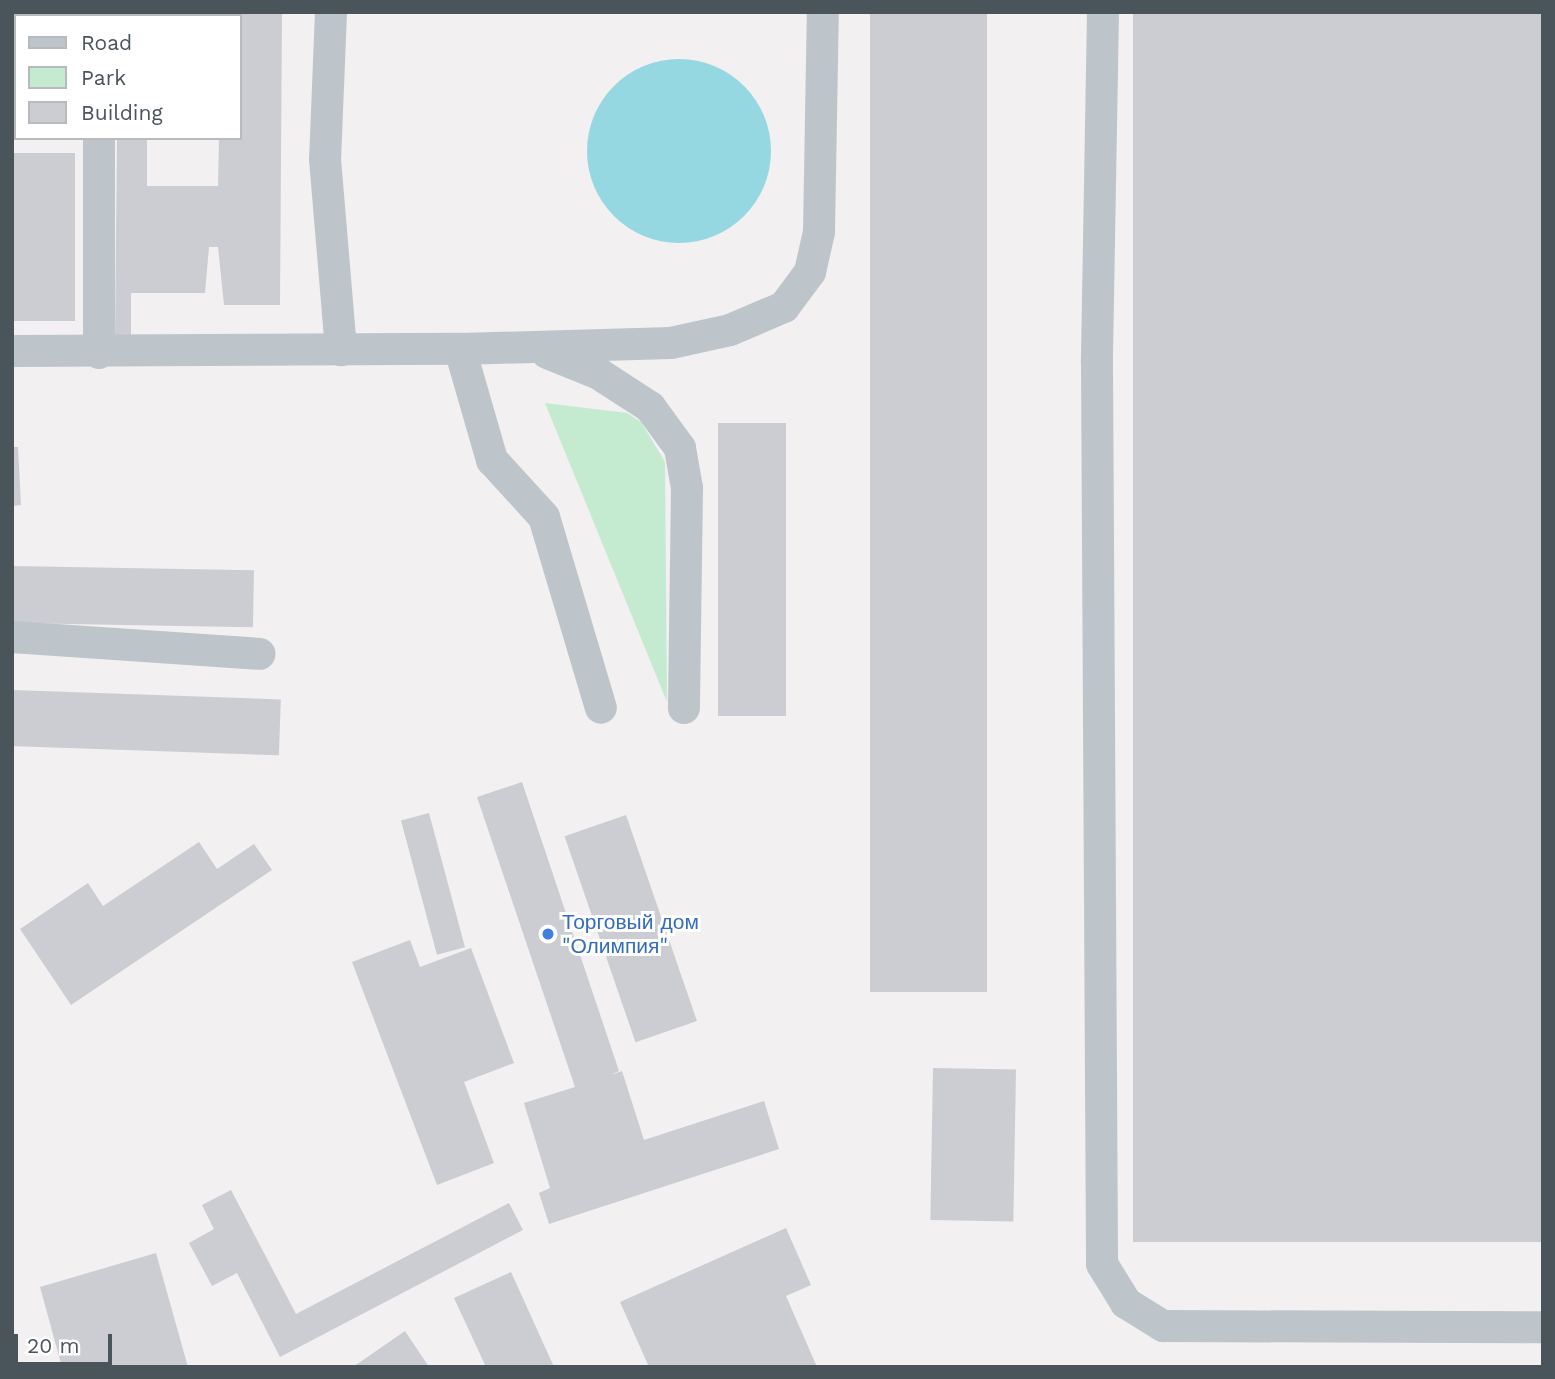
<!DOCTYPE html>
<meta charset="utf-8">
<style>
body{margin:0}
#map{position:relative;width:1555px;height:1379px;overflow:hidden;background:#f2f0f0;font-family:"Work Sans",sans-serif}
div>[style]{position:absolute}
.green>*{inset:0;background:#c4ead0}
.water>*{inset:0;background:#96d8e2}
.round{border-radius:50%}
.building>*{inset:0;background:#cbcdd2;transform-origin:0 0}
.minor>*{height:32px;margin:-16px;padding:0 16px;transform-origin:16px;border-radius:16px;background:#bdc5cb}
.dots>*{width:19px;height:19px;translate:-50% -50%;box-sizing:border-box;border:4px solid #fff;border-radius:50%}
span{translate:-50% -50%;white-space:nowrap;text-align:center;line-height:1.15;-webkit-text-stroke:6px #fff;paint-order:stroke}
.shop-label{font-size:21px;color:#366cbe}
.left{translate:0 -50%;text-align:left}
.frame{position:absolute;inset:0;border:14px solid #4a545b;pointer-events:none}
.legend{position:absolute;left:14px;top:14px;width:228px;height:126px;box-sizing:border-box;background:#fff;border:2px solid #b7bbbd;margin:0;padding:9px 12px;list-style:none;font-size:21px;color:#4a545b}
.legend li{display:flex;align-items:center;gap:14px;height:35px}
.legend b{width:35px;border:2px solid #b7bbbd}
.scale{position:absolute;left:14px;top:1334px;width:98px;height:32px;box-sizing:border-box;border:4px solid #4a545b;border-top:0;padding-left:9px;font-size:21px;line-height:24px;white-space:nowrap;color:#4a545b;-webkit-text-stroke:5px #fff;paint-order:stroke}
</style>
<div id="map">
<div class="green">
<i style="clip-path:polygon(545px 403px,627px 413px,641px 422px,665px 462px,667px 702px)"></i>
</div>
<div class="water">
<i class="round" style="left:587px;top:59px;width:184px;height:184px"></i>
</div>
<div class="building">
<i style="clip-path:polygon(12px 12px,34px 12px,16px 16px,16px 134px)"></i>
<i style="clip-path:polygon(220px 12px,282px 12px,280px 305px,224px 305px,218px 247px,209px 247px,205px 293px,131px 293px,131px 339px,115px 338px,117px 138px,147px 138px,147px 186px,218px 186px,219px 138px,240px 138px,240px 16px)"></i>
<i style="left:870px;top:12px;width:117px;height:980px"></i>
<i style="left:1133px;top:12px;width:410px;height:1230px"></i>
<i style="left:12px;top:153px;width:63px;height:168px"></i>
<i style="left:718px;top:423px;width:68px;height:293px"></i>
<i style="clip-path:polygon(12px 447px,18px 447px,21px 505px,12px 506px)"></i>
<i style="left:12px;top:566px;width:242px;height:57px;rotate:1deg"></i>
<i style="left:12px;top:690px;width:269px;height:56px;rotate:2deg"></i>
<i style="clip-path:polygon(522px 782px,619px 1071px,611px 1075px,622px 1071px,644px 1140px,764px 1101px,779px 1149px,549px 1224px,539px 1193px,550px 1188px,524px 1103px,575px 1087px,477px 797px)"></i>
<i style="left:429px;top:813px;width:139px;height:29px;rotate:75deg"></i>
<i style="left:626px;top:815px;width:218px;height:65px;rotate:71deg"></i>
<i style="clip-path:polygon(199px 842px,217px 869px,254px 844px,272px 870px,71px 1005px,20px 929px,88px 883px,103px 906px)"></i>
<i style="clip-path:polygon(410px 940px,420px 967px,471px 948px,514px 1063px,464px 1082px,494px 1163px,437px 1185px,352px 962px)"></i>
<i style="left:933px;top:1068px;width:83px;height:152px;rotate:1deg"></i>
<i style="clip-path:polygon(231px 1190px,296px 1314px,509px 1203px,523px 1230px,280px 1357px,237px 1273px,212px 1286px,189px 1243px,214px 1229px,202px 1205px)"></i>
<i style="clip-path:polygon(786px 1228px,811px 1285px,786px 1296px,817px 1367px,649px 1367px,620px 1302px)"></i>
<i style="clip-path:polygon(156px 1253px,188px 1367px,62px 1367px,40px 1287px)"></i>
<i style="clip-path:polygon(511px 1272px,554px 1367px,486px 1367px,454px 1298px)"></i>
<i style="clip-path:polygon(405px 1331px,429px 1367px,353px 1367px)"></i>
</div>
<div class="minor">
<i style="left:331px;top:12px;width:147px;rotate:92.3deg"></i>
<i style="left:325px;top:159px;width:192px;rotate:85.2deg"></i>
<i style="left:1103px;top:12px;width:350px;rotate:91deg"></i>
<i style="left:1097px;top:362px;width:902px;rotate:89.68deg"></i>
<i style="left:1102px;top:1264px;width:46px;rotate:58.4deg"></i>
<i style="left:1126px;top:1303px;width:44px;rotate:31.9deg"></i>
<i style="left:1163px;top:1326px;width:380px;rotate:0.2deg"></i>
<i style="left:100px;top:16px;width:4px;rotate:-90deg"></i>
<i style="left:460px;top:349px;width:211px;rotate:-1.6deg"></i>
<i style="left:671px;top:343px;width:60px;rotate:-12.4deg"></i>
<i style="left:730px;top:330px;width:59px;rotate:-23.1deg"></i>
<i style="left:784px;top:307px;width:44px;rotate:-53.4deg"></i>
<i style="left:810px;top:272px;width:41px;rotate:-77.3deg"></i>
<i style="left:819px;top:232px;width:220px;rotate:-89deg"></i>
<i style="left:12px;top:351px;width:448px;rotate:-0.3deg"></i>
<i style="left:460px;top:349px;width:116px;rotate:73.9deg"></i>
<i style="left:492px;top:460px;width:77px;rotate:47.6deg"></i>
<i style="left:544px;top:517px;width:199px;rotate:73.4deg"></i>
<i style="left:99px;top:353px;width:215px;rotate:-90deg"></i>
<i style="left:547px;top:353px;width:56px;rotate:22deg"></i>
<i style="left:599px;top:374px;width:61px;rotate:32.9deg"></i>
<i style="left:650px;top:407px;width:51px;rotate:53.8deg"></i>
<i style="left:680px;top:448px;width:41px;rotate:80.1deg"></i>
<i style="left:687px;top:488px;width:220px;rotate:90.8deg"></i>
<i style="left:12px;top:637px;width:248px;rotate:3.9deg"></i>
</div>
<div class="dots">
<i style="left:548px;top:934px;background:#3f7fe0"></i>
</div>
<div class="shop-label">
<span class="left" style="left:562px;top:934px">Торговый дом<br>"Олимпия"</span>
</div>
<div class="frame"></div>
<ul class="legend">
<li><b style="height:9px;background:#bdc5cb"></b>Road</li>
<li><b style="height:19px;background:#c4ead0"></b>Park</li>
<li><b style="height:19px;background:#cbcdd2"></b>Building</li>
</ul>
<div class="scale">20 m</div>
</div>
